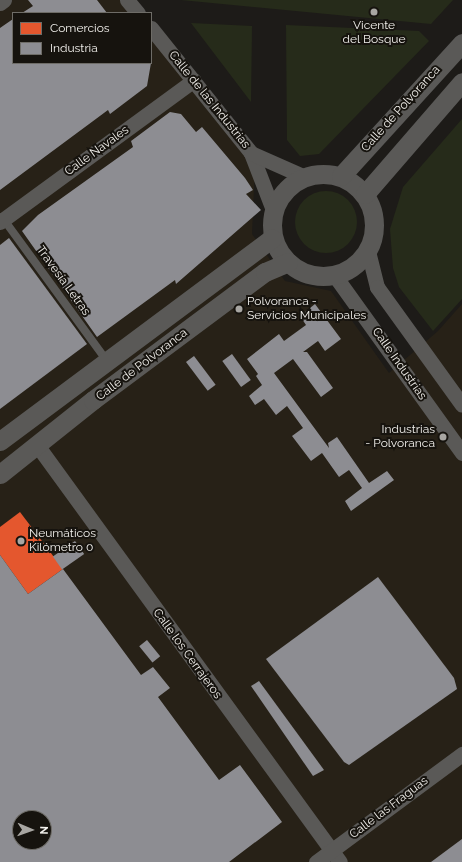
<!DOCTYPE html>
<meta charset="utf-8">
<style>
body{margin:0}
#map{position:relative;width:462px;height:862px;overflow:hidden;background:#1d1b18;font-family:Raleway,sans-serif}
div>[style]{position:absolute}
.built>*{inset:0;background:#272117}
.green>*{inset:0;background:#262b1a}
.round{border-radius:50%}
.shops>*{inset:0;background:#e4572e}
.industry>*{inset:0;background:#8d8d92;transform-origin:0 0}
.service>*{height:8px;margin:-4px;padding:0 4px;transform-origin:4px;border-radius:4px;background:#5a5957}
.minor>*{height:15px;margin:-7.5px;padding:0 7.5px;transform-origin:7.5px;border-radius:7.5px;background:#5a5957}
.tertiary>*{height:19px;margin:-9.5px;padding:0 9.5px;transform-origin:9.5px;border-radius:9.5px;background:#5a5957}
.tertiary>.ring{margin:-9.5px;padding:0;box-sizing:content-box;background:none;border:19px solid #5a5957;border-radius:50%}
.dots>*{width:11px;height:11px;translate:-50% -50%;box-sizing:border-box;border:2px solid #16130e;border-radius:50%}
span{translate:-50% -50%;white-space:nowrap;text-align:center;line-height:1.15;-webkit-text-stroke:4px #16130e;paint-order:stroke}
.poi-label{font-size:12px;color:#f3f1ed}
.left{translate:0 -50%;text-align:left}
.right{translate:-100% -50%;text-align:right}
.street-label{font-size:12px;color:#f3f1ed}
.legend{position:absolute;left:12px;top:12px;width:140px;height:52px;box-sizing:border-box;background:#16130e;border:1px solid #6e6c67;margin:0;padding:5px 7px;list-style:none;font-size:12px;color:#f3f1ed}
.legend li{display:flex;align-items:center;gap:8px;height:20px}
.legend b{width:20px;border:1px solid #6e6c67}
.north{position:absolute;left:12px;top:810px;width:40px;height:40px;box-sizing:border-box;background:#16130e;border:1px solid #6e6c67;border-radius:50%;rotate:92deg;font-size:11px;font-weight:700;line-height:16px;text-align:center;color:#f3f1ed}
.north::after{content:'';display:block;margin:auto;width:14px;height:18px;background:#a8a6a2;clip-path:polygon(50% 0,100% 100%,50% 72%,0 100%)}
</style>
<div id="map">
<div class="built">
<i style="clip-path:polygon(evenodd,0 0,121px 0,132px 13px,13px 13px,13px 63px,151px 63px,151px 36px,255px 165px,252px 234px,285px 281px,331px 291px,389px 373px,438px 331px,462px 304px,462px 862px,0 862px,0 0,20px 818px,44px 818px,44px 842px,20px 842px,20px 818px)"></i>
</div>
<div class="green">
<i style="clip-path:polygon(181px 0,453px 0,431px 24px)"></i>
<i style="clip-path:polygon(191px 23px,252px 26px,251px 102px)"></i>
<i style="clip-path:polygon(286px 25px,419px 31px,429px 41px,319px 154px,300px 156px,287px 140px)"></i>
<i style="clip-path:polygon(462px 119px,462px 299px,433px 331px,399px 287px,393px 268px,390px 229px,403px 187px)"></i>
<i class="round" style="left:295px;top:191px;width:62px;height:62px"></i>
</div>
<div class="shops">
<i style="clip-path:polygon(20px 512px,63px 569px,28px 594px,0 555px,0 527px)"></i>
</div>
<div class="industry">
<i style="clip-path:polygon(97px 0,107px 13px,22px 13px,33px 6px,28px 0)"></i>
<i style="clip-path:polygon(13px 19px,13px 63px,151px 63px,147px 86px,110px 114px,108px 110px,0 190px,0 28px)"></i>
<i style="clip-path:polygon(170px 112px,181px 114px,196px 132px,202px 127px,245px 178px,253px 190px,246px 194px,261px 210px,176px 284px,175px 280px,97px 337px,22px 231px,38px 215px,133px 147px,131px 141px)"></i>
<i style="clip-path:polygon(9px 238px,87px 344px,0 409px,0 245px)"></i>
<i style="clip-path:polygon(315px 304px,341px 339px,325px 351px,318px 341px,303px 352px,307px 352px,333px 388px,321px 397px,293px 359px,274px 373px,329px 448px,328px 443px,337px 437px,369px 483px,387px 471px,394px 480px,351px 511px,345px 501px,362px 488px,349px 470px,339px 477px,322px 453px,311px 461px,292px 436px,303px 428px,287px 406px,276px 415px,264px 399px,255px 405px,249px 396px,262px 385px,256px 376px,258px 374px,247px 359px,279px 334px,284px 341px,306px 325px,300px 316px)"></i>
<i style="left:232px;top:354px;width:32px;height:12px;rotate:54deg"></i>
<i style="left:194px;top:356px;width:36px;height:10px;rotate:53deg"></i>
<i style="left:75px;top:541px;width:16px;height:27px;rotate:55deg"></i>
<i style="clip-path:polygon(evenodd,0 555px,28px 594px,63px 569px,141px 675px,153px 667px,170px 688px,158px 697px,219px 780px,240px 765px,282px 822px,229px 862px,0 862px,0 555px,20px 818px,44px 818px,44px 842px,20px 842px,20px 818px)"></i>
<i style="clip-path:polygon(378px 577px,454px 678px,457px 689px,349px 765px,344px 762px,266px 659px)"></i>
<i style="left:147px;top:640px;width:21px;height:10px;rotate:51deg"></i>
<i style="clip-path:polygon(259px 681px,324px 770px,313px 776px,251px 686px)"></i>
<i style="clip-path:polygon(462px 839px,462px 862px,431px 862px)"></i>
</div>
<div class="service">
<i style="left:2px;top:217px;width:178px;rotate:53.9deg"></i>
</div>
<div class="minor">
<i style="left:127px;top:0;width:17px;rotate:50deg"></i>
<i style="left:0;top:3px;width:5px;rotate:-37deg"></i>
<i style="left:151px;top:28px;width:160px;rotate:51.3deg"></i>
<i style="left:251px;top:153px;width:61px;rotate:68.9deg"></i>
<i style="left:251px;top:153px;width:57px;rotate:23.9deg"></i>
<i style="left:0;top:222px;width:240px;rotate:-36.2deg"></i>
<i style="left:368px;top:251px;width:37px;rotate:76deg"></i>
<i style="left:377px;top:287px;width:145px;rotate:54.2deg"></i>
<i style="left:335px;top:276px;width:218px;rotate:54.3deg"></i>
<i style="left:37px;top:445px;width:515px;rotate:54deg"></i>
<i style="left:316px;top:862px;width:182px;rotate:-36.5deg"></i>
</div>
<div class="tertiary">
<i class="ring" style="left:272px;top:174px;width:83px;height:83px"></i>
<i style="left:341px;top:176px;width:180px;rotate:-47.7deg"></i>
<i style="left:365px;top:194px;width:148px;rotate:-49.1deg"></i>
<i style="left:0;top:441px;width:339px;rotate:-36.7deg"></i>
<i style="left:0;top:474px;width:119px;rotate:-38.5deg"></i>
<i style="left:93px;top:400px;width:214px;rotate:-36.7deg"></i>
<i style="left:265px;top:272px;width:25px;rotate:-23deg"></i>
</div>
<div class="dots">
<i style="left:374px;top:12px;background:#a8a6a2"></i>
<i style="left:239px;top:309px;background:#a8a6a2"></i>
<i style="left:443px;top:437px;background:#a8a6a2"></i>
<i style="left:21px;top:541px;background:#a8a6a2"></i>
</div>
<div class="poi-label">
<span style="left:374px;top:33px">Vicente<br>del Bosque</span>
<span class="left" style="left:247px;top:309px">Polvoranca -<br>Servicios Municipales</span>
<span class="right" style="left:435px;top:437px">Industrias<br>- Polvoranca</span>
<span class="left" style="left:29px;top:541px">Neumáticos<br>Kilómetro 0</span>
</div>
<div class="street-label">
<span style="left:209px;top:100px;rotate:51deg">Calle de las Industrias</span>
<span style="left:401px;top:109px;rotate:-48deg">Calle de Polvoranca</span>
<span style="left:97px;top:151px;rotate:-36deg">Calle Navales</span>
<span style="left:63px;top:281px;rotate:54deg">Travesía Letras</span>
<span style="left:399px;top:364px;rotate:55deg">Calle Industrias</span>
<span style="left:142px;top:365px;rotate:-37deg">Calle de Polvoranca</span>
<span style="left:187px;top:654px;rotate:54deg">Calle los Cerrajeros</span>
<span style="left:389px;top:808px;rotate:-37deg">Calle las Fraguas</span>
</div>
<ul class="legend">
<li><b style="height:11px;background:#e4572e"></b>Comercios</li>
<li><b style="height:11px;background:#8d8d92"></b>Industria</li>
</ul>
<div class="north">N</div>
</div>
